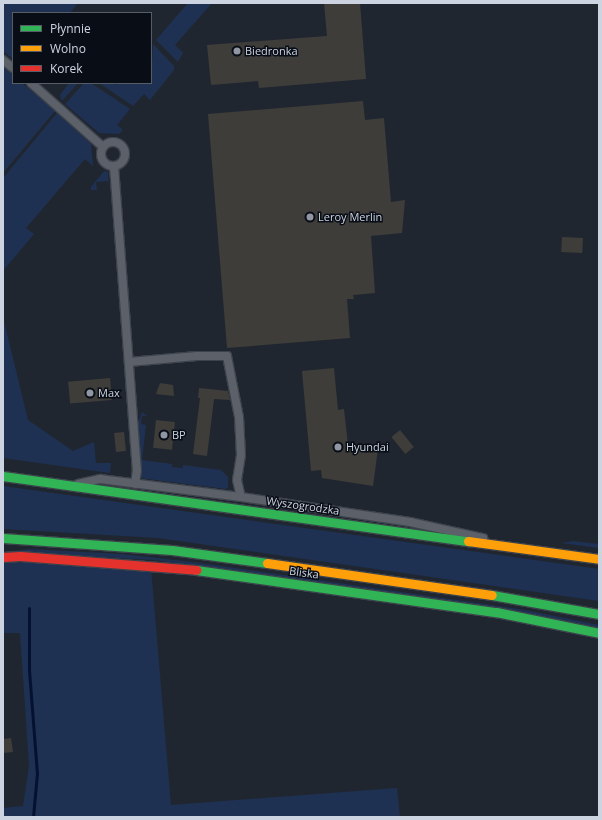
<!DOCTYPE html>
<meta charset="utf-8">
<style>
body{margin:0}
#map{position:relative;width:602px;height:820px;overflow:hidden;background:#202630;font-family:"Open Sans",sans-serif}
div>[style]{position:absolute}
.green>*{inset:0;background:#1e3152}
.stream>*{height:3px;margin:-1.5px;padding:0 1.5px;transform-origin:1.5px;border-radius:1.5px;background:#041131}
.building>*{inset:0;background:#3e3d3a;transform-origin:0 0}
.roads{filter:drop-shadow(1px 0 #3d434c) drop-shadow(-1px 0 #3d434c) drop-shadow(0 1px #3d434c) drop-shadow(0 -1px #3d434c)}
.street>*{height:8px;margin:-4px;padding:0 4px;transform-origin:4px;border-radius:4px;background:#5c6068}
.street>.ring{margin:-4px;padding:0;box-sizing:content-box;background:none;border:8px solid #5c6068;border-radius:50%}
.fast>*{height:9px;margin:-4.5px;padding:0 4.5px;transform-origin:4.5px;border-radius:4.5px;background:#30b455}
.slow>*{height:9px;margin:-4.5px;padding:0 4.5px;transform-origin:4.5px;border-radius:4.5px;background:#ff9f0a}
.jam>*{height:9px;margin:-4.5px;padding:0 4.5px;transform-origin:4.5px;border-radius:4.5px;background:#e5322d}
.dots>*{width:11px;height:11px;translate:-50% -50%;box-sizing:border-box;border:2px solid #080d16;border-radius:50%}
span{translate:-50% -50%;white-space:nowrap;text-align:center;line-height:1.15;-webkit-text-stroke:3px #080d16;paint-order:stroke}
.poi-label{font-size:11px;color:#cdd4e1}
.left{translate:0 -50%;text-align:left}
.street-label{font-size:11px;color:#cdd4e1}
.frame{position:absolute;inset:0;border:4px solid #cdd4e1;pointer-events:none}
.legend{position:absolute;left:12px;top:12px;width:140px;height:72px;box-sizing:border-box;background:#080d16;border:1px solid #575d67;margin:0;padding:5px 7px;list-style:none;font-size:12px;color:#cdd4e1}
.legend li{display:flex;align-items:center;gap:8px;height:20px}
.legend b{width:20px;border:1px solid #575d67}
</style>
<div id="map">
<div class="green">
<i style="clip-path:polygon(3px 3px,78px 3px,70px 13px,13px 13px,13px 59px,3px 51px)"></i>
<i style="clip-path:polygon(188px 3px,212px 3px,175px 45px,183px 53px,178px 62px,156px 40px)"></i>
<i style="clip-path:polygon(153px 44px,174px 66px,174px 70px,150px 100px,144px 94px,133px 106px,99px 83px,113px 83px,116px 85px,119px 83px,151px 83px)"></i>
<i style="clip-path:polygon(3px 67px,13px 75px,13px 83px,22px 83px,55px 111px,3px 173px)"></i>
<i style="clip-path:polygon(69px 83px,78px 83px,62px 101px,60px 95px)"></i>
<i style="clip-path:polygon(84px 83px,91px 83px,130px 109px,117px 125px,123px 130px,119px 134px,99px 133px,65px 104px)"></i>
<i style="clip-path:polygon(57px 113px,91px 144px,93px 166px,85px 159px,26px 228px,34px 234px,3px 271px,3px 178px)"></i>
<i style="clip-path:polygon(104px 171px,108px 172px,109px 188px,108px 181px,96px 182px,97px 190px,91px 190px,91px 187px)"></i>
<i style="clip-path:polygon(3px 317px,28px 420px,73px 451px,94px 442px,96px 463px,111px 463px,110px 473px,3px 458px)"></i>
<i style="clip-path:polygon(142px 412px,147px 416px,142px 416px,141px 424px,146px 425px,142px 460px,172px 464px,172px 467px,183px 468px,183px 465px,221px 470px,228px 477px,228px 487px,226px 489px,140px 478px,137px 426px)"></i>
<i style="clip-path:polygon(3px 486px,599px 569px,599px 601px,158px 538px,3px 529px)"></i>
<i style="clip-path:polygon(573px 541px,599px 544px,599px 548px,561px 543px)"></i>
<i style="clip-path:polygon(29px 549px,122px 554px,193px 562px,525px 610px,599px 625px,599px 629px,154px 560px,3px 552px)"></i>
<i style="clip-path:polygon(31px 562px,151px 568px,171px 805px,397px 788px,400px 817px,3px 817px,3px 808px,23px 806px,29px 766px,20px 633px,3px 633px,3px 563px)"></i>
</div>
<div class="stream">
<i style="left:29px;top:608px;width:62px;rotate:90deg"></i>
<i style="left:29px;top:670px;width:103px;rotate:85.6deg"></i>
<i style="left:37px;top:773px;width:44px;rotate:95.2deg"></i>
</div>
<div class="building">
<i style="clip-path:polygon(324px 3px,360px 3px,366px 79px,259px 88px,258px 81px,211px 85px,207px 45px,327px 36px)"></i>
<i style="clip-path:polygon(363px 101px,365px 120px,384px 118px,391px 202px,405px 200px,402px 233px,371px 236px,375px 293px,353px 295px,354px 299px,347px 299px,350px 338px,227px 348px,208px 114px)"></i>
<i style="left:562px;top:237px;width:21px;height:15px;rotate:3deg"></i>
<i style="clip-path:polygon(334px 368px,338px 410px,344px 409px,348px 445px,367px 443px,369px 450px,378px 449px,373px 486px,322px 478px,321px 470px,311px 471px,302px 371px)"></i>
<i style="left:110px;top:378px;width:22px;height:42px;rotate:85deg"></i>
<i style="clip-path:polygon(160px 383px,173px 385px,174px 396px,156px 394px)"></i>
<i style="clip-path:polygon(199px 388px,228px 391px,230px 400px,214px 399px,207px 456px,193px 454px,200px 398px,198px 398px)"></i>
<i style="left:156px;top:420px;width:19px;height:28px;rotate:6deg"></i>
<i style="left:400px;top:430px;width:22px;height:11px;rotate:51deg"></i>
<i style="left:124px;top:432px;width:19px;height:10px;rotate:84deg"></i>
<i style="clip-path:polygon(11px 738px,13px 752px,3px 753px,3px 739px)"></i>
</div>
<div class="roads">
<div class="street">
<i style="left:3px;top:60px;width:13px;rotate:39deg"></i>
<i style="left:31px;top:83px;width:96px;rotate:41.6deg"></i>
<i class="ring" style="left:101px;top:142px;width:16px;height:16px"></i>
<i style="left:114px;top:166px;width:305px;rotate:85.7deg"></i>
<i style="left:137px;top:470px;width:14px;rotate:98deg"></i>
<i style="left:129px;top:362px;width:68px;rotate:-5deg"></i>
<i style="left:197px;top:356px;width:30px"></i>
<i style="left:227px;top:356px;width:62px;rotate:78.9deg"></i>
<i style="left:239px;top:417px;width:38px;rotate:87deg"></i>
<i style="left:241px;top:455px;width:25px;rotate:99deg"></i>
<i style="left:237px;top:480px;width:17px;rotate:77deg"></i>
<i style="left:78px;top:484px;width:23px;rotate:-13deg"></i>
<i style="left:100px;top:479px;width:142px;rotate:7.3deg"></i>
<i style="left:241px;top:497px;width:171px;rotate:8.4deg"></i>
<i style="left:410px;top:522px;width:75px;rotate:12.4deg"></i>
</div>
<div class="fast">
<i style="left:3px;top:476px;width:470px;rotate:8deg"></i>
<i style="left:3px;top:538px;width:169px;rotate:4.1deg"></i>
<i style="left:172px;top:550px;width:96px;rotate:7.8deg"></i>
<i style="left:196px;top:570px;width:303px;rotate:8deg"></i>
<i style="left:496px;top:612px;width:105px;rotate:11.5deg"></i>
<i style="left:492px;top:595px;width:109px;rotate:10.1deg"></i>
</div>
<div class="slow">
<i style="left:468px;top:541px;width:132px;rotate:7.8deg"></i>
<i style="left:267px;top:563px;width:227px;rotate:8.1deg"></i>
</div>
<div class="jam">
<i style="left:3px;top:557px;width:17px;rotate:-3deg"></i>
<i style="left:20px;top:556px;width:177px;rotate:4.5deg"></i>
</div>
</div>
<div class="dots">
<i style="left:237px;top:51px;background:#9097a3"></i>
<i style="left:310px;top:217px;background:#9097a3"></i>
<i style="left:90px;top:393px;background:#9097a3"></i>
<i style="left:164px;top:435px;background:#9097a3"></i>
<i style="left:338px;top:447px;background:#9097a3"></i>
</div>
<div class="poi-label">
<span class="left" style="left:245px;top:51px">Biedronka</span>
<span class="left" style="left:318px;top:217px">Leroy Merlin</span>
<span class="left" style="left:98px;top:393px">Max</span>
<span class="left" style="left:172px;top:435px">BP</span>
<span class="left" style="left:346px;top:447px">Hyundai</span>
</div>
<div class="street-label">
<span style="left:303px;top:506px;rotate:8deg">Wyszogrodzka</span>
<span style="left:304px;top:573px;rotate:8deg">Bliska</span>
</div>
<div class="frame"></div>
<ul class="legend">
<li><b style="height:5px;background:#30b455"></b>Płynnie</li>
<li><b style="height:5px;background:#ff9f0a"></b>Wolno</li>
<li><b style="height:5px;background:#e5322d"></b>Korek</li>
</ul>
</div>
